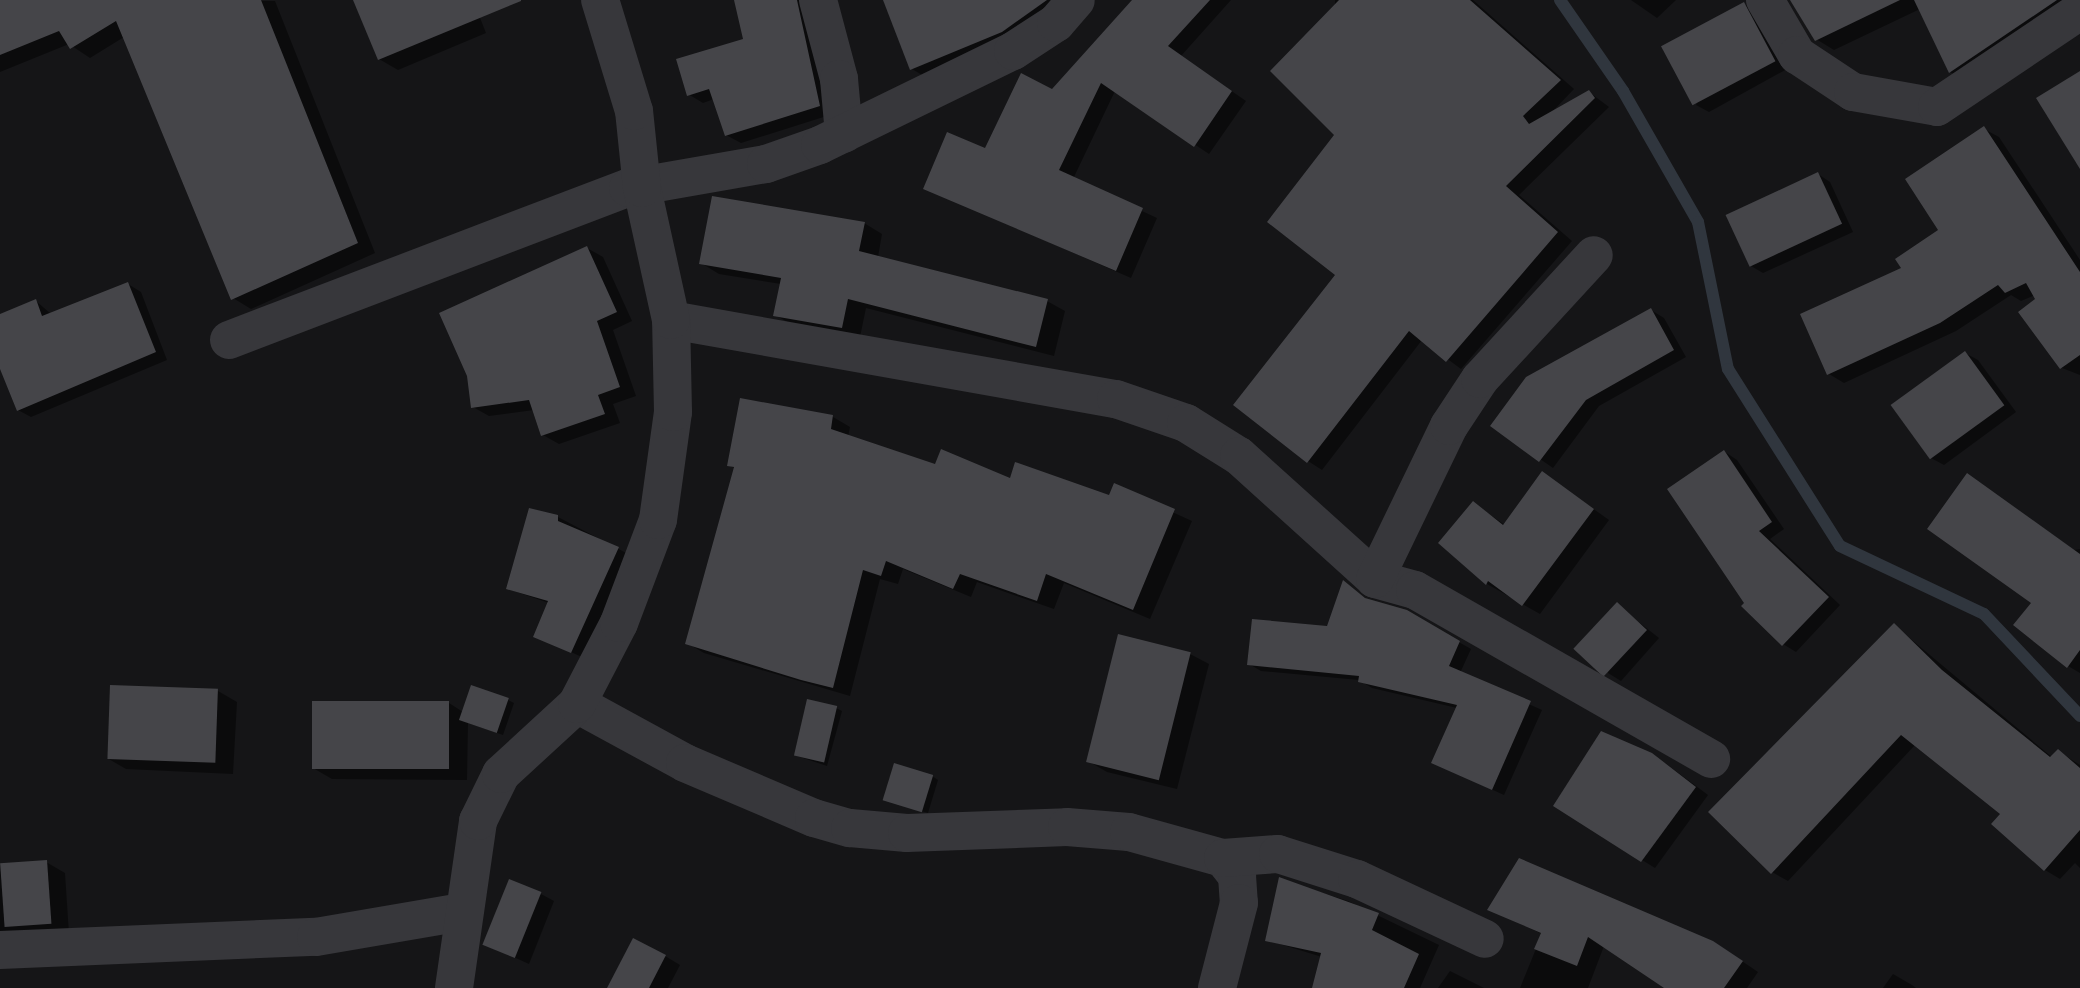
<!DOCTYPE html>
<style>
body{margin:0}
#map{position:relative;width:2080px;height:988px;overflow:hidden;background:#151517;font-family:Roboto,sans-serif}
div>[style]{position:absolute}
.shadow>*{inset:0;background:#0007}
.stream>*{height:12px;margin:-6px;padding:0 6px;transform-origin:6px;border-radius:6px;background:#30363e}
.building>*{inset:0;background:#454549;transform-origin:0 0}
.street>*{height:38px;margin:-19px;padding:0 19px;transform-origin:19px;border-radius:19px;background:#37373b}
span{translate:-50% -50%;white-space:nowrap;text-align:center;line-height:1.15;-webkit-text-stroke:6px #101012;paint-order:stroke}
</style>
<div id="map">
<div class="shadow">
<i style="clip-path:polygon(0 0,275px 1px,375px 253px,251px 309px,233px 298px,124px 37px,90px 58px,69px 44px,0 72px)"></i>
<i style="clip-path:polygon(355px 0,473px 0,486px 33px,398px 70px,379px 59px)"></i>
<i style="clip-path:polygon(735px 0,810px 0,833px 114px,741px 143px,726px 135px,714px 99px,703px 103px,688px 94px,746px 40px)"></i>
<i style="clip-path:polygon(885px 0,1072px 0,929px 79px,912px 69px)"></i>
<i style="clip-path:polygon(1137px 0,1231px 0,1181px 56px,1246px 101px,1209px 154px,1115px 91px,1073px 179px,1157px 218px,1131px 278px,925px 188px,986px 150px,1053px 91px)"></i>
<i style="clip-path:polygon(1335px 0,1473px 0,1574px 89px,1550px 114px,1589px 92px,1609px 107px,1519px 195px,1572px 241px,1461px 369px,1422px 340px,1322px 470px,1308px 461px,1338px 274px)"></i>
<i style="clip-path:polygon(1631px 0,1676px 0,1657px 18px)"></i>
<i style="clip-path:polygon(1791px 0,2080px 0,1968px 82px,1950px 72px,1920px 9px,1834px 50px,1816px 39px)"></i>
<i style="clip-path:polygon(1744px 4px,1756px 11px,1787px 69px,1709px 112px,1696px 105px)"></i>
<i style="clip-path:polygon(1984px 129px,1999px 137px,2080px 260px,2080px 375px,2062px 368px,2021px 312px,2038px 300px,2035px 295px,2021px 301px,2011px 295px,1956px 331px,1844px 383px,1829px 374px,1903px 269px,1941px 231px)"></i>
<i style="clip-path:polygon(1818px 174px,1830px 182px,1853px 232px,1763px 273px,1751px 266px)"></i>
<i style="clip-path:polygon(864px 223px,882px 234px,878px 257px,1047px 301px,1065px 311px,1054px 356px,866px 308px,860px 337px,793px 325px,775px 315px,781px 284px,719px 274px,701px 263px)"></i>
<i style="clip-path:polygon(587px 248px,603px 257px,632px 321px,613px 330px,636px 396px,613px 404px,620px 423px,559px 444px,543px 435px,534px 410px,489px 416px,473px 407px)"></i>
<i style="clip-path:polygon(128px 284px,141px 292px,167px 360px,31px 417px,18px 410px,0 364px,0 316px,36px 301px,51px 314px)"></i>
<i style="clip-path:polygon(1651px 310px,1664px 318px,1686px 357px,1599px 406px,1553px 468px,1493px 426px)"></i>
<i style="clip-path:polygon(1965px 353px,1978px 360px,2016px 412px,1944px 465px,1931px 458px)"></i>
<i style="clip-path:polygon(741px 400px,833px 417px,850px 427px,848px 437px,936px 466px,1110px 497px,1115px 486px,1192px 521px,1150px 619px,1064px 583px,1054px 609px,977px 582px,971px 597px,903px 569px,898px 584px,880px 579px,850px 696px,704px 653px,687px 643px,736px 469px,729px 465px)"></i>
<i style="clip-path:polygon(1725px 452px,1737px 460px,1784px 529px,1770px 539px,1840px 605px,1796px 652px,1783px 644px,1746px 603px)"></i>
<i style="clip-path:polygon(1543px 473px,1609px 520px,1540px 614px,1487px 584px,1440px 543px,1473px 503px,1505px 525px)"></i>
<i style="clip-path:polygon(1980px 483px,2074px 550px,2080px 549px,2080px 673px,2068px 666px,2033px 602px)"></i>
<i style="clip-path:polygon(558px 517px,630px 555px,584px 658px,536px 636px,549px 603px,508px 589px)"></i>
<i style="clip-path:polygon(1344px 582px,1370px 602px,1406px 612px,1471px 649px,1460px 673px,1542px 710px,1504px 795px,1433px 763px,1457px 708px,1372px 688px,1359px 680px,1261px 671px,1249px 664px,1329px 627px)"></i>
<i style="clip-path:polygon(1617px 605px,1659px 638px,1621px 681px,1608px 673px)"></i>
<i style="clip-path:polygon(1894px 625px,2053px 758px,2058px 751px,2080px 765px,2080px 868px,2075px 863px,2060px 879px,2045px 870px,1994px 824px,2003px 814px,1915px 745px,1788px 881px,1772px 872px)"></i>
<i style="clip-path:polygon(1190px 654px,1209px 664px,1177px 789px,1107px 772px,1088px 761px)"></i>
<i style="clip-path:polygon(218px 691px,237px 702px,233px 774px,126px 769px,107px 758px)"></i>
<i style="clip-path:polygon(508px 700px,514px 703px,503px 735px,468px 723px,467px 780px,332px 779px,313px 768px,449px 703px,463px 712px)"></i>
<i style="clip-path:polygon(836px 708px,842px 711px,827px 766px,794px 755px)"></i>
<i style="clip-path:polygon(1665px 763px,1708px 795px,1655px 868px,1555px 806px)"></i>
<i style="clip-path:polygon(932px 776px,938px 780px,928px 813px,885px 800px)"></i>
<i style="clip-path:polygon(46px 862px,65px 873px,69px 934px,0 938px,0 865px)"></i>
<i style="clip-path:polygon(1281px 880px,1348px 901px,1439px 945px,1420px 988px,1314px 988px,1322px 957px,1267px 940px)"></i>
<i style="clip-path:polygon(541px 894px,554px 901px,529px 964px,485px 944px)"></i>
<i style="clip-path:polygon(1489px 909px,1730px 953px,1758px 972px,1747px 988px,1667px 988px,1604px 946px,1588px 988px,1520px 988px,1542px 934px)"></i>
<i style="clip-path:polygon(665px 956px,680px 965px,668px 988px,609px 988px)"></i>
<i style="clip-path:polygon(1450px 971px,1484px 988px,1438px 988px)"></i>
<i style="clip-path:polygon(1893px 974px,1912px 985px,1916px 988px,1883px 988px)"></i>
</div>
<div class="stream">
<i style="left:1560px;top:0;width:111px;rotate:55.3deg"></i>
<i style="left:1623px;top:91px;width:151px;rotate:60.2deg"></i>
<i style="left:1698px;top:222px;width:150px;rotate:78.5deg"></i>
<i style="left:1728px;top:369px;width:209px;rotate:57.7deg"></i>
<i style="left:1840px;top:546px;width:159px;rotate:25.3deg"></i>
<i style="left:1984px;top:614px;width:140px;rotate:46.7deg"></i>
</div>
<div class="building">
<i style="clip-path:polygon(0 0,261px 0,358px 243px,231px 300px,116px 21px,70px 49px,59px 31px,0 55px)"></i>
<i style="clip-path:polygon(353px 0,521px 0,521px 1px,378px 60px)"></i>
<i style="clip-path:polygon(734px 0,797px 0,820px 106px,725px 136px,709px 89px,687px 96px,676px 59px,743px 39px)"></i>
<i style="clip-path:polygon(883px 0,1047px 0,1002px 32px,910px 70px)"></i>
<i style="clip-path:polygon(1132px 0,1210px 0,1168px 46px,1232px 91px,1194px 147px,1101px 83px,1059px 170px,1143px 208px,1116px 271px,923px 189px,947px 132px,985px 148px,1021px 73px,1052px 89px)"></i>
<i style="clip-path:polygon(1339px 0,1470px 0,1561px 80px,1523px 116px,1529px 124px,1589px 90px,1595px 98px,1506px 186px,1558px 232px,1446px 362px,1409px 331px,1307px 463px,1233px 405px,1335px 275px,1267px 222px,1334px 135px,1270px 71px)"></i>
<i style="clip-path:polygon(1790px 0,1900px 0,1815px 41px)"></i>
<i style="clip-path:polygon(1914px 0,2057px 0,1949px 73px)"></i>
<i style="left:1744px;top:2px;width:67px;height:94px;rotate:62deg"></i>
<i style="clip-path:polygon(2080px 71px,2080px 169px,2036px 98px)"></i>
<i style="clip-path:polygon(1984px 126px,2080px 272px,2080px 355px,2060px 369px,2018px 312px,2035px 299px,2026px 283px,2005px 293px,1998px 285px,1940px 323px,1827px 375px,1800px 314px,1901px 268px,1895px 259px,1938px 230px,1905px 179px)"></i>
<i style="left:1818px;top:172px;width:57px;height:102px;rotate:65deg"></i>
<i style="clip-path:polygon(712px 196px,865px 222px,859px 251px,1048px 299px,1036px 347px,848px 299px,842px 328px,773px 316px,781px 278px,699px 264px)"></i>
<i style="clip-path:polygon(587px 246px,617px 312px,597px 321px,620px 387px,598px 395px,605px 414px,541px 436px,529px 400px,471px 408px,467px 376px,439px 313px)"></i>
<i style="clip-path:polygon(128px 282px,156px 352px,17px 411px,0 369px,0 314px,36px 299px,42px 316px)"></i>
<i style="clip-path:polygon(1651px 308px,1674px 350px,1586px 400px,1539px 462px,1490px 426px,1526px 377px)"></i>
<i style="left:1965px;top:351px;width:67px;height:92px;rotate:54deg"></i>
<i style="clip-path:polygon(740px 398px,833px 415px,831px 429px,935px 464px,941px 449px,1010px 478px,1015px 462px,1109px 495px,1114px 483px,1175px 509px,1133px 610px,1046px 574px,1037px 601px,960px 574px,953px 589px,886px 561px,881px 576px,863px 570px,833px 688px,801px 680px,685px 644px,734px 467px,727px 466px)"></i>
<i style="clip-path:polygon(1724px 450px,1772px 522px,1759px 531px,1829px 597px,1782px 646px,1741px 606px,1744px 603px,1667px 489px)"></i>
<i style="clip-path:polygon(1542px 471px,1594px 509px,1522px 606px,1488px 581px,1486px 585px,1438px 543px,1473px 501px,1503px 525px)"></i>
<i style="clip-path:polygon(1967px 473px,2080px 554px,2080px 650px,2067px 668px,2013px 625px,2031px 603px,1927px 529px)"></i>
<i style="clip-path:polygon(529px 508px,558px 515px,558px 521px,619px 547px,571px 653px,533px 637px,548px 601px,506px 589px)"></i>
<i style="clip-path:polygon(1343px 580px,1365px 598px,1407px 610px,1460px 641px,1449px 666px,1531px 701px,1492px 790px,1431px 763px,1457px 705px,1358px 682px,1359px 676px,1247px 665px,1252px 619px,1327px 626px)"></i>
<i style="left:1617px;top:602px;width:41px;height:64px;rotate:43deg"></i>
<i style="clip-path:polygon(1894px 623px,1942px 670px,2050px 757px,2058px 749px,2080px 768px,2080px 830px,2044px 871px,1991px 824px,2000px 814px,1901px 735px,1771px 874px,1708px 812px)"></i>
<i style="left:1118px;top:634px;width:75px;height:132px;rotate:14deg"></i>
<i style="left:110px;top:685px;width:108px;height:74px;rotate:2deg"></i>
<i style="left:471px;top:685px;width:40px;height:37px;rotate:19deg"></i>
<i style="left:807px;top:699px;width:31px;height:58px;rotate:13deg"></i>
<i style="left:312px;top:701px;width:137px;height:68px"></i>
<i style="clip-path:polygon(1601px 731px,1652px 753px,1696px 787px,1641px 862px,1553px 806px)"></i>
<i style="left:894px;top:763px;width:41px;height:39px;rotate:17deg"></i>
<i style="clip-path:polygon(1519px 858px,1713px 941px,1743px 961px,1724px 988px,1664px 988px,1588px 937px,1577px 966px,1534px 949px,1541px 933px,1487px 910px)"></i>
<i style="left:47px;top:860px;width:64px;height:47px;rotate:86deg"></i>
<i style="clip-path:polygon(1279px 877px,1379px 913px,1372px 930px,1419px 954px,1404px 988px,1312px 988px,1321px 953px,1265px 941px)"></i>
<i style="left:509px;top:879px;width:35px;height:71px;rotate:22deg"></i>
<i style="clip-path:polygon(633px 938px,666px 955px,649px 988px,607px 988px)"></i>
</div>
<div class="street">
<i style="left:818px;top:0;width:82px;rotate:75.1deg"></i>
<i style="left:839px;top:79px;width:55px;rotate:84.8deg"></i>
<i style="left:1765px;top:0;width:64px;rotate:59.8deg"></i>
<i style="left:1797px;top:55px;width:67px;rotate:33.5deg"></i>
<i style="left:1853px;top:92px;width:85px;rotate:10.1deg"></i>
<i style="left:1937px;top:107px;width:172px;rotate:-33.9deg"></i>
<i style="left:671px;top:320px;width:452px;rotate:10.1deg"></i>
<i style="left:1116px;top:399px;width:74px;rotate:18.9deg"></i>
<i style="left:1186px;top:423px;width:62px;rotate:31.9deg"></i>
<i style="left:1239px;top:456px;width:183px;rotate:42.1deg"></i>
<i style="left:1375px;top:579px;width:41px;rotate:15.4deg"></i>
<i style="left:1415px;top:590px;width:341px;rotate:29.7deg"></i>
<i style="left:229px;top:340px;width:427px;rotate:-20.9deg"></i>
<i style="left:628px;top:188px;width:140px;rotate:-9.9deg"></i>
<i style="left:766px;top:164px;width:57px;rotate:-19.4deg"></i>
<i style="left:820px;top:145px;width:215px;rotate:-26deg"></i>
<i style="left:1013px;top:51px;width:51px;rotate:-33.1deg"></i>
<i style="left:1056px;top:23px;width:30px;rotate:-49deg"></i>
<i style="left:1375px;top:579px;width:170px;rotate:-64.2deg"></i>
<i style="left:1449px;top:426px;width:56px;rotate:-56.6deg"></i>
<i style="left:1480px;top:379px;width:168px;rotate:-47.4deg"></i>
<i style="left:577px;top:704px;width:123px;rotate:28.6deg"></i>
<i style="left:685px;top:763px;width:140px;rotate:23.1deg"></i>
<i style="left:814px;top:818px;width:37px;rotate:16deg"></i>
<i style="left:850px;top:828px;width:57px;rotate:5deg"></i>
<i style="left:907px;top:833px;width:160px;rotate:-2.1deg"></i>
<i style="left:1067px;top:827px;width:62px;rotate:4.6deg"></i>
<i style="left:1129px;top:832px;width:98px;rotate:15.5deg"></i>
<i style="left:1223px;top:858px;width:23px;rotate:52deg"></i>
<i style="left:1237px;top:876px;width:27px;rotate:86deg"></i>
<i style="left:1239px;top:903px;width:88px;rotate:104.5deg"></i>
<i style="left:1223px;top:858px;width:55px;rotate:-4.2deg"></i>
<i style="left:1278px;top:854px;width:83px;rotate:17.6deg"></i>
<i style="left:1357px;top:879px;width:141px;rotate:25.1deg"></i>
<i style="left:0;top:950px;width:316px;rotate:-2.4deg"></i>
<i style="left:316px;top:937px;width:148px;rotate:-9.7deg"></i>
<i style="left:454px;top:988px;width:169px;rotate:-81.8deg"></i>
<i style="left:478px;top:821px;width:52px;rotate:-63.9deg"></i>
<i style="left:501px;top:774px;width:103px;rotate:-42.6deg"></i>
<i style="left:577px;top:704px;width:91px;rotate:-62.6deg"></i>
<i style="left:619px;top:623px;width:110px;rotate:-69.3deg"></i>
<i style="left:658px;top:520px;width:109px;rotate:-82.1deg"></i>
<i style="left:673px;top:412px;width:92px;rotate:-91.2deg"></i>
<i style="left:671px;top:320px;width:135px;rotate:-102.4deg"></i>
<i style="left:642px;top:188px;width:77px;rotate:-95.9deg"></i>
<i style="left:634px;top:111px;width:116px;rotate:-107deg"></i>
</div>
</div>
